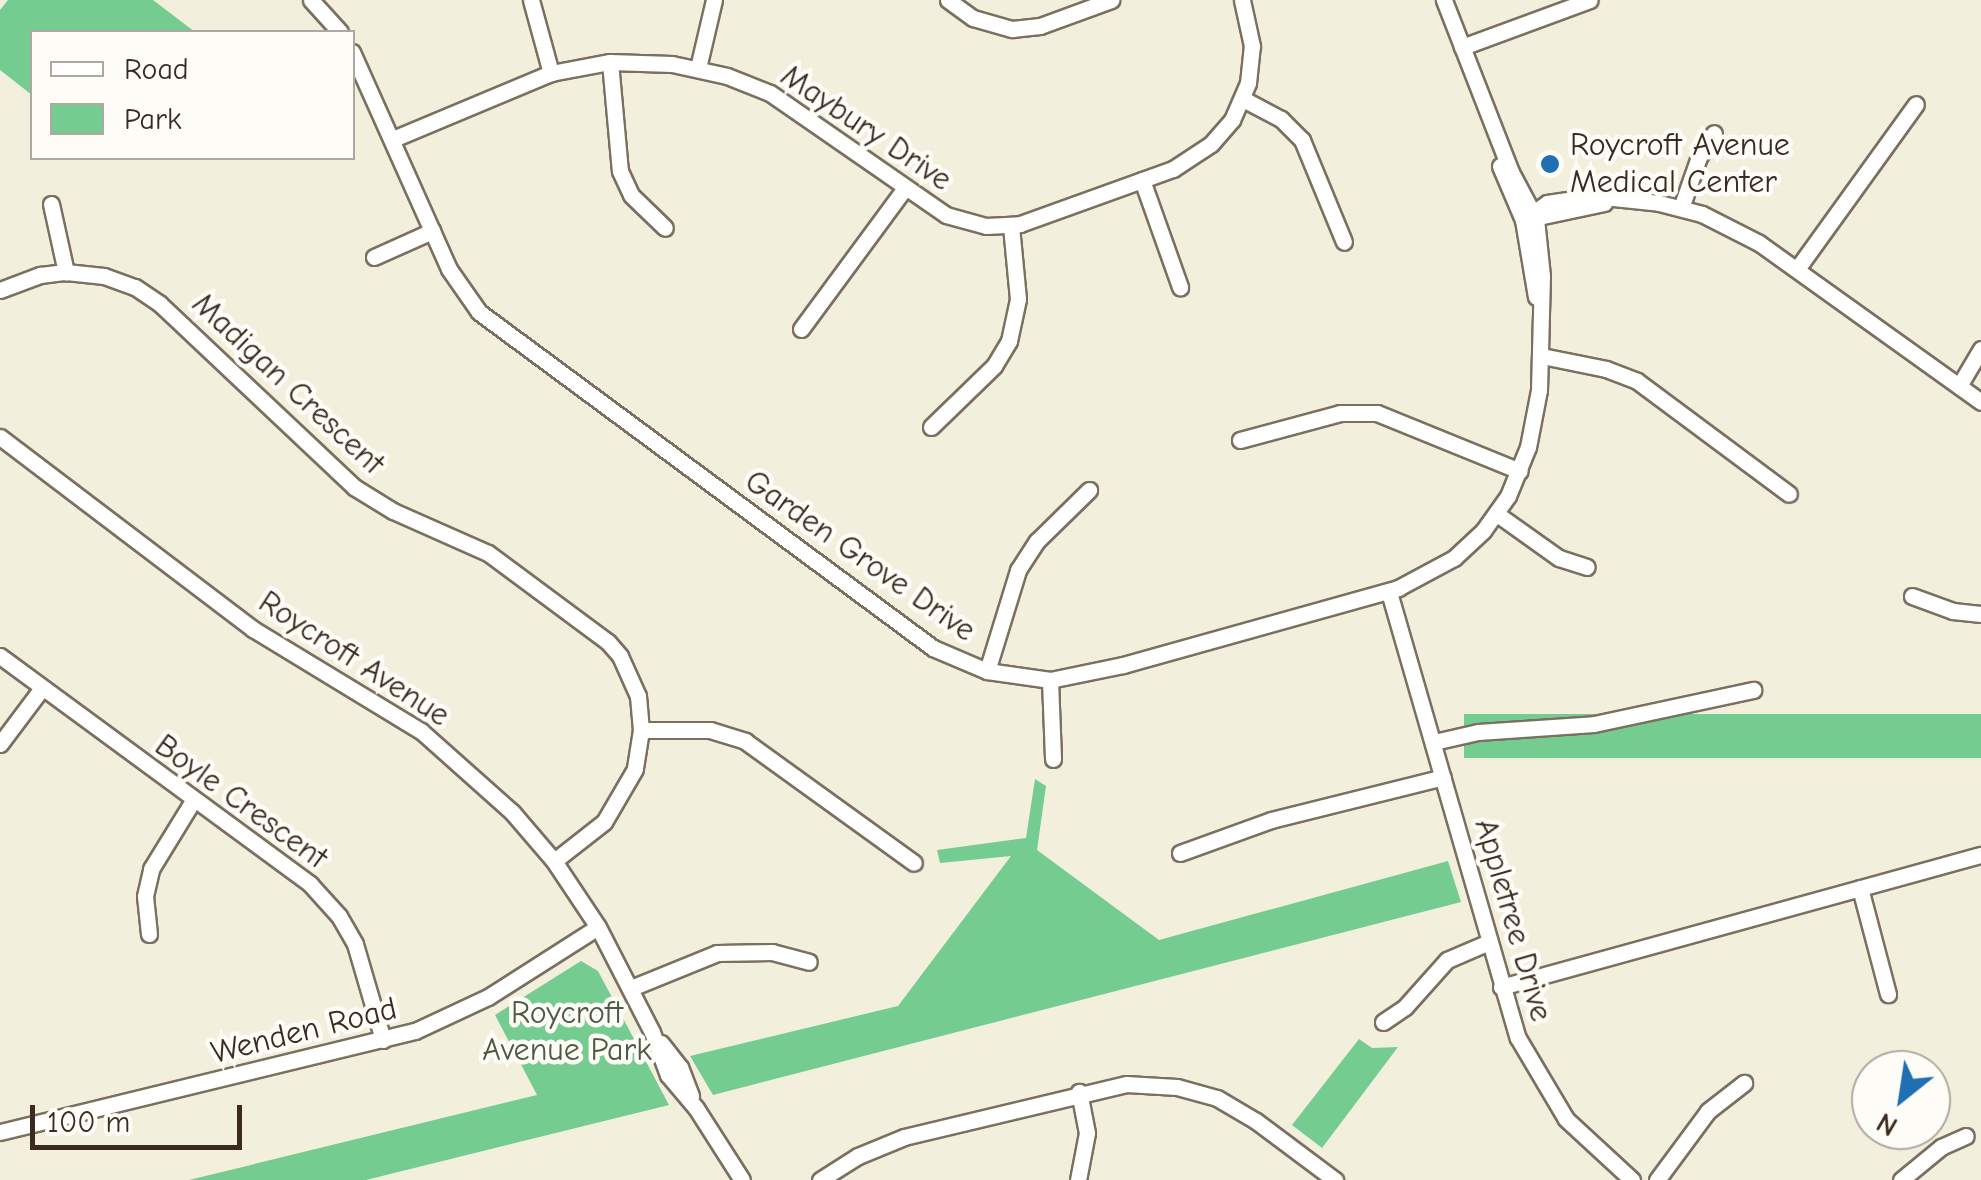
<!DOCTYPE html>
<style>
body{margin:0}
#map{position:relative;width:1981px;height:1180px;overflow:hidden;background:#f2efdc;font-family:"Comic Neue",sans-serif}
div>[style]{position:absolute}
.green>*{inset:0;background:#75cc91;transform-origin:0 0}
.roads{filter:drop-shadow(2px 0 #7b6f60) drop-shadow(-2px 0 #7b6f60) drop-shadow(0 2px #7b6f60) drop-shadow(0 -2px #7b6f60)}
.street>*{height:15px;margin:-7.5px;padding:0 7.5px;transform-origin:7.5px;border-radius:7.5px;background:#fff}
.dots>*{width:28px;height:28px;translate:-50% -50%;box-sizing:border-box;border:5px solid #fdfcf7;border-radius:50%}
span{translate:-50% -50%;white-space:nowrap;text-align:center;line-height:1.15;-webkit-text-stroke:9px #fdfcf7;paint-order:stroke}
.street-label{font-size:32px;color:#3b2a1e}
.poi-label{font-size:32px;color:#3b2a1e}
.left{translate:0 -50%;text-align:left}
.park-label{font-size:32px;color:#4c5b40}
.legend{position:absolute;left:30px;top:30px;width:325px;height:130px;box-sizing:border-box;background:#fdfcf7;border:2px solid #afa8a0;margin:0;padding:12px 18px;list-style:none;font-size:30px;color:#3b2a1e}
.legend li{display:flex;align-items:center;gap:20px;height:50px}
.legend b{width:50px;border:2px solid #afa8a0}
.north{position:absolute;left:1851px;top:1050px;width:100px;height:100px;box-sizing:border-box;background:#fdfcf7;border:2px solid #afa8a0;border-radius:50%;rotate:210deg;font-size:28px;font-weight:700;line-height:40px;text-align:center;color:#3b2a1e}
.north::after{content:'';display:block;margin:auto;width:35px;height:45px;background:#1f6fb2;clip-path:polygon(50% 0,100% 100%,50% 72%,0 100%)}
.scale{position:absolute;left:30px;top:1105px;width:212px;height:45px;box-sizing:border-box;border:5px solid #3b2a1e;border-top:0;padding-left:12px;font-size:30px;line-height:35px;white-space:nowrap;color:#3b2a1e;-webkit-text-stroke:8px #fdfcf7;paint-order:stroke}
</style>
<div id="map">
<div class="green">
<i style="clip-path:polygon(8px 0,153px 0,195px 32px,32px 32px,32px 95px,0 70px,0 10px)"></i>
<i style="left:1981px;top:714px;width:44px;height:517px;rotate:90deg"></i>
<i style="clip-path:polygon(1035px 779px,1046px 786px,1037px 850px,1159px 940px,1448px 861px,1461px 902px,713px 1095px,690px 1056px,898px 1006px,1011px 856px,940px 863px,937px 850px,1026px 838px)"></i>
<i style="clip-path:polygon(581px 961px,598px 971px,669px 1105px,366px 1180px,189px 1180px,537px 1095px,495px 1015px)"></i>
<i style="clip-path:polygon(1359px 1039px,1372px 1048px,1398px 1047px,1322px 1148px,1292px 1125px)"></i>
</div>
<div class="roads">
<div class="street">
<i style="left:311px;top:0;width:43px;rotate:47.8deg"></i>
<i style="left:531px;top:0;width:76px;rotate:74.7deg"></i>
<i style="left:948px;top:0;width:31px;rotate:36deg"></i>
<i style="left:973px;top:18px;width:41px;rotate:15.8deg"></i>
<i style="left:1012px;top:29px;width:28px;rotate:-6deg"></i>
<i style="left:1040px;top:26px;width:76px;rotate:-20.1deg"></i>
<i style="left:1462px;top:47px;width:136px;rotate:-20.2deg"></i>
<i style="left:352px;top:52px;width:238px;rotate:65.9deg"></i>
<i style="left:449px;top:269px;width:52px;rotate:55.1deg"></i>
<i style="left:479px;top:312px;width:565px;rotate:36.5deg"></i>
<i style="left:933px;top:648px;width:59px;rotate:23.1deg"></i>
<i style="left:987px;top:671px;width:64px;rotate:8.1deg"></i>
<i style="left:1050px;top:680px;width:75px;rotate:-11.6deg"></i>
<i style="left:1123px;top:665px;width:286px;rotate:-15.6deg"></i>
<i style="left:1398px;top:588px;width:64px;rotate:-28.2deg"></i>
<i style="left:1454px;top:558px;width:40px;rotate:-43deg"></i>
<i style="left:1483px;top:531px;width:43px;rotate:-54.5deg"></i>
<i style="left:1508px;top:496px;width:53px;rotate:-67.8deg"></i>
<i style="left:1528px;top:447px;width:58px;rotate:-79.1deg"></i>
<i style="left:1539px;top:390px;width:114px;rotate:-88.5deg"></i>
<i style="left:1542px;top:276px;width:57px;rotate:-96deg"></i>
<i style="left:1536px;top:219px;width:53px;rotate:-118deg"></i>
<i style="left:1511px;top:172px;width:185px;rotate:-111.3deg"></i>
<i style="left:610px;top:62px;width:109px;rotate:84.8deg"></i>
<i style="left:620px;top:171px;width:26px;rotate:65deg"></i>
<i style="left:631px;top:195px;width:47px;rotate:44.1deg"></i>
<i style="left:698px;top:68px;width:70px;rotate:-76.8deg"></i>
<i style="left:1243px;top:99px;width:43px;rotate:27.8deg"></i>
<i style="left:1281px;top:119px;width:30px;rotate:45deg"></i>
<i style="left:1302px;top:140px;width:110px;rotate:67.6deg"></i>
<i style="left:393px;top:139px;width:171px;rotate:-22.7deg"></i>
<i style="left:551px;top:73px;width:60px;rotate:-10.6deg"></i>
<i style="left:610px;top:62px;width:62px;rotate:1.8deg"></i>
<i style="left:672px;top:64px;width:56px;rotate:12.3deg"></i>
<i style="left:727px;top:76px;width:46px;rotate:21.6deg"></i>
<i style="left:770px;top:93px;width:214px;rotate:34.7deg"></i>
<i style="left:946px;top:215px;width:41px;rotate:15.4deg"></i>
<i style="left:986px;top:226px;width:34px;rotate:-3deg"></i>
<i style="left:1020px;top:224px;width:163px;rotate:-19.8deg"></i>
<i style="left:1173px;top:169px;width:45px;rotate:-33.3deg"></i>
<i style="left:1211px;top:144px;width:32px;rotate:-49deg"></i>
<i style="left:1232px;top:120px;width:40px;rotate:-66.6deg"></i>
<i style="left:1248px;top:83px;width:37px;rotate:-84deg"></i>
<i style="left:1252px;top:46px;width:47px;rotate:-102.3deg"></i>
<i style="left:1500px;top:166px;width:59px;rotate:66.9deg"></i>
<i style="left:1523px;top:220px;width:78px;rotate:80.4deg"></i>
<i style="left:1142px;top:180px;width:114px;rotate:70.4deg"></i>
<i style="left:51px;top:204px;width:70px;rotate:77.6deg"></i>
<i style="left:1681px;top:208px;width:54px;rotate:-70.6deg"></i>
<i style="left:1699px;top:157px;width:28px;rotate:-58deg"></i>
<i style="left:1529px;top:219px;width:77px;rotate:-12deg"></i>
<i style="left:1523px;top:220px;width:29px;rotate:-35deg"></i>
<i style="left:1547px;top:203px;width:48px;rotate:-8.5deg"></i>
<i style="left:1594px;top:196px;width:65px;rotate:6.1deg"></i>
<i style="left:1659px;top:203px;width:44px;rotate:14.3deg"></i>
<i style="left:1702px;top:214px;width:64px;rotate:27deg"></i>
<i style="left:1759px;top:243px;width:273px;rotate:35.6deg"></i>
<i style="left:374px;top:257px;width:64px;rotate:-24.1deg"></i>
<i style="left:1797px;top:269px;width:203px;rotate:-54.2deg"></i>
<i style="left:0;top:290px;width:43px;rotate:-20.6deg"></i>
<i style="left:40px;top:275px;width:26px;rotate:-7deg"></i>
<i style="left:66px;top:272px;width:38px;rotate:6deg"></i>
<i style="left:104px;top:276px;width:33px;rotate:20deg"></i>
<i style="left:135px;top:287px;width:30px;rotate:34deg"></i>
<i style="left:160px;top:304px;width:267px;rotate:43.3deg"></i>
<i style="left:354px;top:487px;width:46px;rotate:31.6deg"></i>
<i style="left:393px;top:511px;width:104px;rotate:23.9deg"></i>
<i style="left:488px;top:553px;width:149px;rotate:36.6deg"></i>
<i style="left:608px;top:642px;width:18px;rotate:49deg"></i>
<i style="left:620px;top:656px;width:44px;rotate:65.8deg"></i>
<i style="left:638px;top:696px;width:34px;rotate:85deg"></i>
<i style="left:641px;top:730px;width:39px;rotate:99deg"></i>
<i style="left:635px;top:769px;width:61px;rotate:120.3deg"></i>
<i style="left:604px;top:822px;width:63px;rotate:142deg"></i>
<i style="left:801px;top:329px;width:175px;rotate:-53.6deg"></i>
<i style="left:1542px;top:356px;width:65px;rotate:11.5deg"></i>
<i style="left:1606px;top:369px;width:33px;rotate:21deg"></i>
<i style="left:1637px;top:381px;width:189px;rotate:36.6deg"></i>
<i style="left:1959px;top:386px;width:43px;rotate:-59.3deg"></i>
<i style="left:931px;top:427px;width:88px;rotate:-44.1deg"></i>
<i style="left:994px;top:366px;width:29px;rotate:-59deg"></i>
<i style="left:1009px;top:341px;width:43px;rotate:-77.9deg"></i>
<i style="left:1018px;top:299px;width:73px;rotate:-95.5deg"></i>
<i style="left:0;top:437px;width:318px;rotate:37.2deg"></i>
<i style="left:253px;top:629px;width:197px;rotate:31.3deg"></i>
<i style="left:421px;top:731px;width:122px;rotate:41.7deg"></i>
<i style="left:512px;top:812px;width:65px;rotate:49.4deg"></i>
<i style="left:554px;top:861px;width:79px;rotate:56.3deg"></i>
<i style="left:598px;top:927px;width:118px;rotate:62.8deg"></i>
<i style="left:652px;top:1032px;width:46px;rotate:69.6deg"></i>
<i style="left:668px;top:1075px;width:43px;rotate:49.7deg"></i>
<i style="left:696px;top:1108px;width:85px;rotate:57.4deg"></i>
<i style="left:1240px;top:440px;width:104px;rotate:-15.1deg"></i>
<i style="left:1340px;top:413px;width:37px"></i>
<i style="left:1377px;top:413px;width:154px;rotate:22.1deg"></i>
<i style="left:1497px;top:514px;width:76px;rotate:35.4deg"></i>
<i style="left:1559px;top:558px;width:29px;rotate:18deg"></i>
<i style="left:1389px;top:592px;width:464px;rotate:73.9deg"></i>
<i style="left:1518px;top:1038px;width:94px;rotate:59.3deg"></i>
<i style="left:1566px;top:1119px;width:90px;rotate:42.7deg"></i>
<i style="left:1912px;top:596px;width:44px;rotate:20.1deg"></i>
<i style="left:1953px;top:611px;width:28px;rotate:6deg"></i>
<i style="left:0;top:656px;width:385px;rotate:36.3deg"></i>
<i style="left:310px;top:884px;width:43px;rotate:47.8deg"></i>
<i style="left:339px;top:916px;width:32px;rotate:60deg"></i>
<i style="left:355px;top:944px;width:100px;rotate:73.7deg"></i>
<i style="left:987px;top:671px;width:106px;rotate:-72.9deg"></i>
<i style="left:1018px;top:570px;width:35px;rotate:-57deg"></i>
<i style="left:1037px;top:541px;width:73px;rotate:-44.4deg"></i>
<i style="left:1050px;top:680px;width:79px;rotate:87.8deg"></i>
<i style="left:641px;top:730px;width:69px"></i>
<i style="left:710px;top:730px;width:37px;rotate:17deg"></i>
<i style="left:745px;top:741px;width:208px;rotate:35.8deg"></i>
<i style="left:1434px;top:742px;width:45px;rotate:-12.8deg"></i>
<i style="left:1478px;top:732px;width:116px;rotate:-3.9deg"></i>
<i style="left:1594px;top:724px;width:163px;rotate:-12.1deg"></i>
<i style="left:0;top:744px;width:70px;rotate:-53.1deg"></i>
<i style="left:1180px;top:853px;width:97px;rotate:-19.9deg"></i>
<i style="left:1271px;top:820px;width:177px;rotate:-14deg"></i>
<i style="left:1860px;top:888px;width:110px;rotate:75.2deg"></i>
<i style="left:149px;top:934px;width:38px;rotate:-96deg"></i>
<i style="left:145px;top:896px;width:28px;rotate:-77deg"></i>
<i style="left:151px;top:869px;width:82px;rotate:-58.4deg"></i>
<i style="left:1501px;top:987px;width:498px;rotate:-15.4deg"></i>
<i style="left:631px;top:988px;width:93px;rotate:-22.1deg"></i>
<i style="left:717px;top:953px;width:55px;rotate:-1deg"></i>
<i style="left:772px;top:952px;width:38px;rotate:15deg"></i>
<i style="left:1383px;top:1022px;width:27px;rotate:-34deg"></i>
<i style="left:1405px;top:1007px;width:63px;rotate:-48.2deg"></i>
<i style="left:1447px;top:960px;width:46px;rotate:-23.2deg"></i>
<i style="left:661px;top:1043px;width:31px;rotate:52deg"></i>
<i style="left:680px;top:1067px;width:31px;rotate:69deg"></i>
<i style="left:0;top:1132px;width:427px;rotate:-13.7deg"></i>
<i style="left:415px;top:1031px;width:81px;rotate:-25deg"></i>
<i style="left:488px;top:997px;width:130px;rotate:-32.5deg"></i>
<i style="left:820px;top:1180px;width:45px;rotate:-32.3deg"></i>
<i style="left:858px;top:1156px;width:50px;rotate:-22.4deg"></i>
<i style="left:904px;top:1137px;width:228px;rotate:-13.4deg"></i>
<i style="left:1126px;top:1084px;width:51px;rotate:3.4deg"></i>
<i style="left:1177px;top:1087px;width:41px;rotate:15.4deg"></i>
<i style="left:1217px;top:1098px;width:45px;rotate:30.5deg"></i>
<i style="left:1256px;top:1121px;width:99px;rotate:36.8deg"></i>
<i style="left:1078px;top:1180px;width:48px;rotate:-79.2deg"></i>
<i style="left:1087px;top:1133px;width:42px;rotate:-101deg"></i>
<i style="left:1657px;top:1180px;width:86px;rotate:-53.5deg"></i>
<i style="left:1708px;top:1111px;width:46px;rotate:-37.9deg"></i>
<i style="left:1901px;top:1180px;width:52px;rotate:-39.5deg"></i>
<i style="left:1941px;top:1147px;width:27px;rotate:-24deg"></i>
</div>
</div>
<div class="dots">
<i style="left:1550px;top:164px;background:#1f6fb2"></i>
</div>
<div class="street-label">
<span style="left:866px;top:128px;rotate:34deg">Maybury Drive</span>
<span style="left:288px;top:384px;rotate:43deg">Madigan Crescent</span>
<span style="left:860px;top:556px;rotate:35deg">Garden Grove Drive</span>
<span style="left:354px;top:659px;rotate:33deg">Roycroft Avenue</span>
<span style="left:241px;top:802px;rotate:36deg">Boyle Crescent</span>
<span style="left:1513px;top:920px;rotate:74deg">Appletree Drive</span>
<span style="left:304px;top:1031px;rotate:-14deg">Wenden Road</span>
</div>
<div class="poi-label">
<span class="left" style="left:1570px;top:164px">Roycroft Avenue<br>Medical Center</span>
</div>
<div class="park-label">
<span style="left:567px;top:1032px">Roycroft<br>Avenue Park</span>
</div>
<ul class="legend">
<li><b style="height:12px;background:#fff"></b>Road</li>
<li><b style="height:28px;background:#75cc91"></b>Park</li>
</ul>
<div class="north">N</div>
<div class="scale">100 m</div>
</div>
